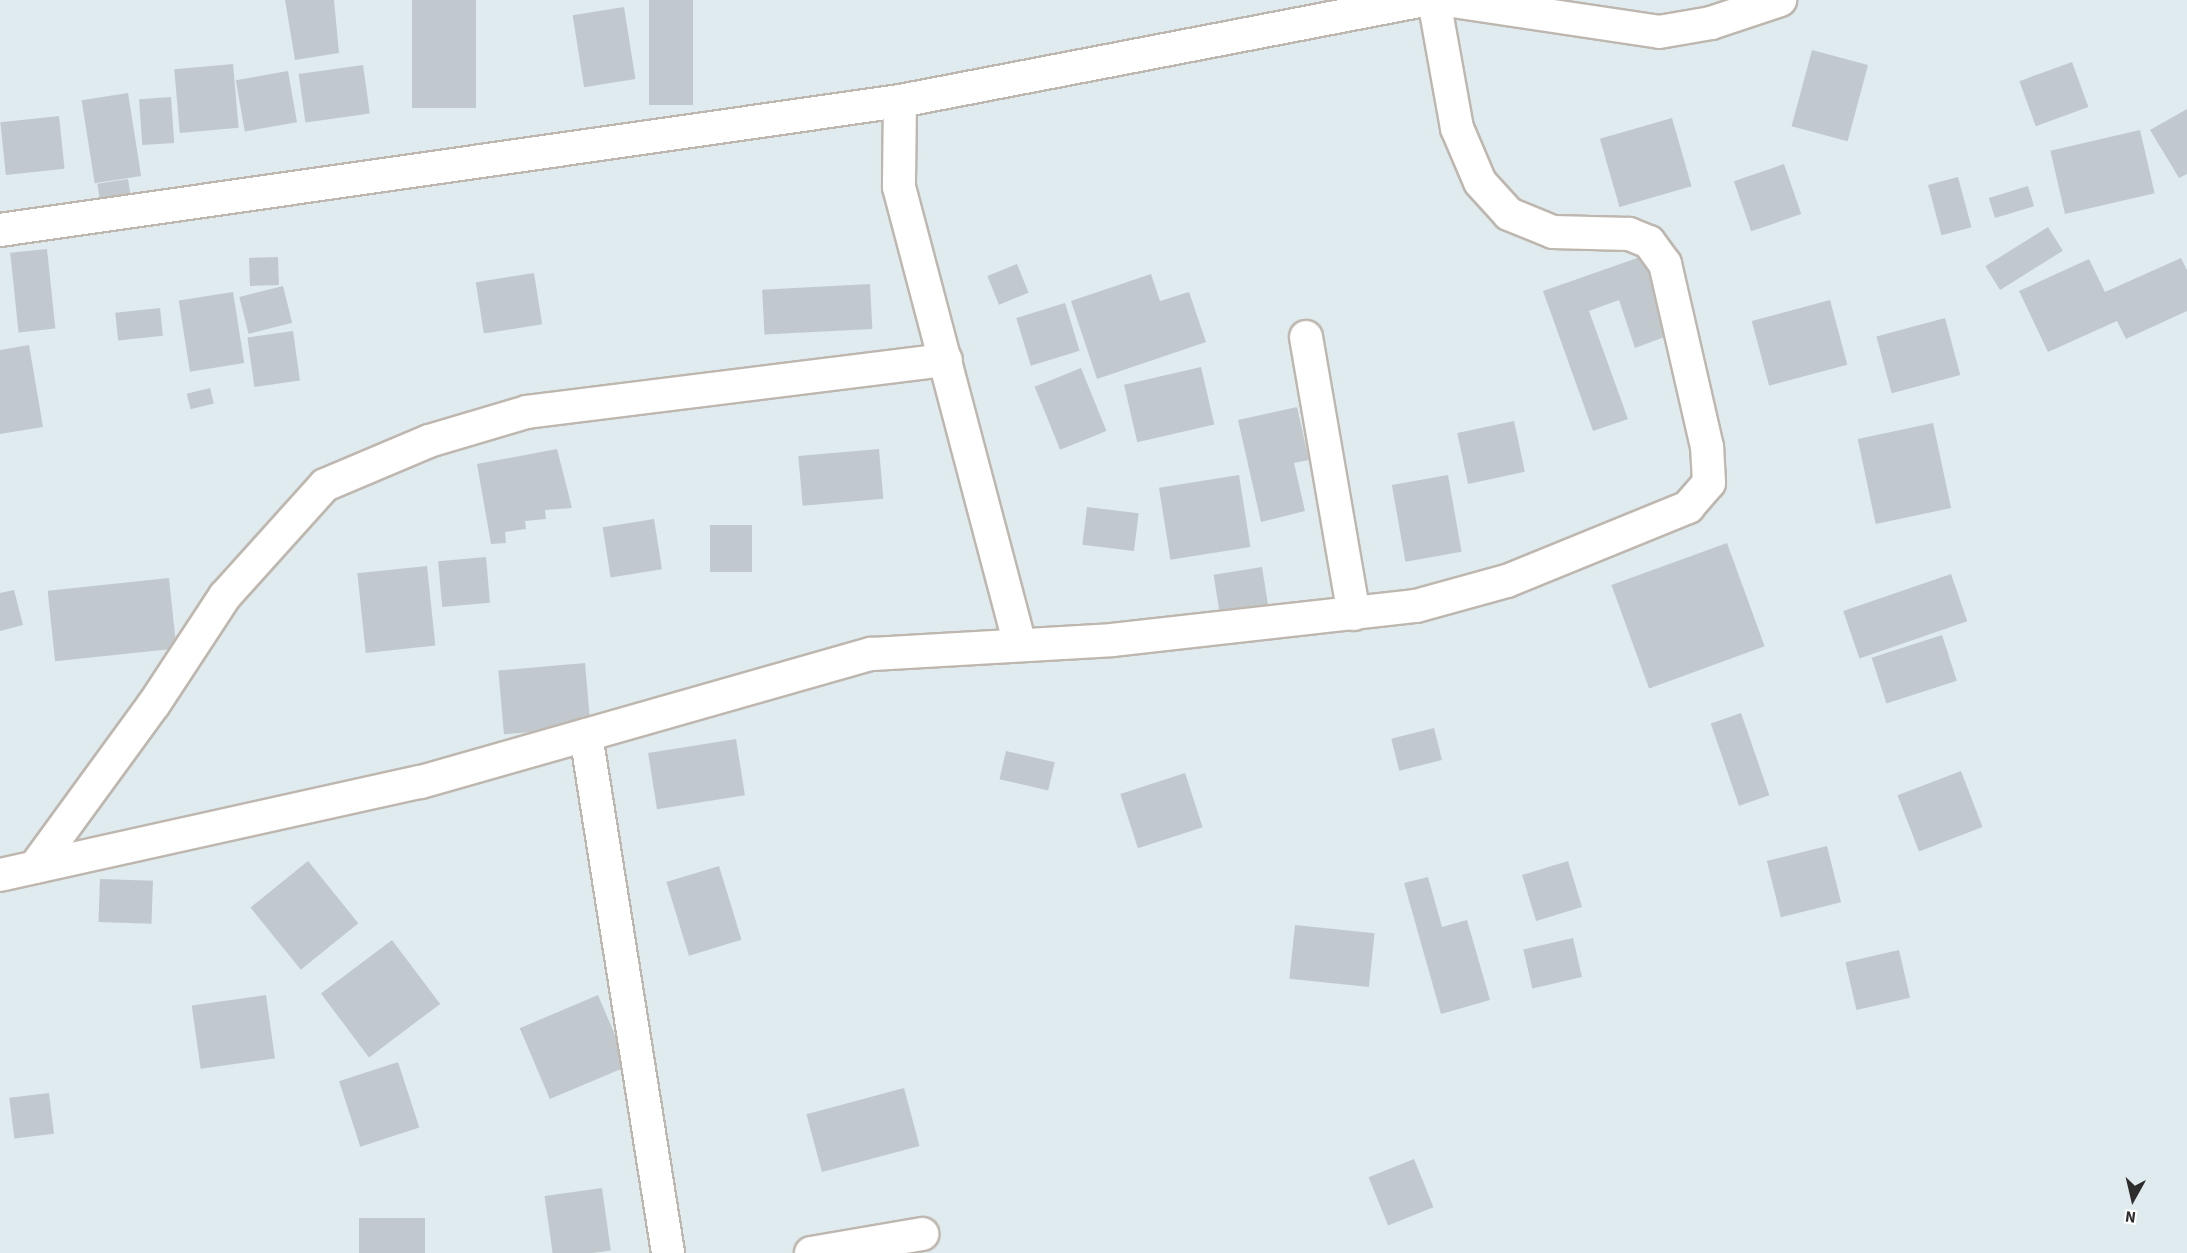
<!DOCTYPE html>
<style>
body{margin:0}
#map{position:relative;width:2187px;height:1253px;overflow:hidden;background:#dfebef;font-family:"Source Sans 3",sans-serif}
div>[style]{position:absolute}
.building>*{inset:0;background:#c1c9ce;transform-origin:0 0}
.roads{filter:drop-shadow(2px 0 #beb7af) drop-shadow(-2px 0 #beb7af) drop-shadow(0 2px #beb7af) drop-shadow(0 -2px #beb7af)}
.street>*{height:32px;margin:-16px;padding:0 16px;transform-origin:16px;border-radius:16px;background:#fff}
span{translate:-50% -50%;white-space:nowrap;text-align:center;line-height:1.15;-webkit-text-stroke:4.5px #fff;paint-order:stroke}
.north{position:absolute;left:2103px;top:1169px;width:60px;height:60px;-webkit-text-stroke:4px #fff;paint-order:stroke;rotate:188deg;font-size:16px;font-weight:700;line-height:24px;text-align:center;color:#2d2d2d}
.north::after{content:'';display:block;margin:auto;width:21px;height:27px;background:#2d2d2d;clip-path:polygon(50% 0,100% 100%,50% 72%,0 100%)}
</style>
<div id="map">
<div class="building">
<i style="clip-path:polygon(285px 0,334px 0,339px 53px,295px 60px)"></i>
<i style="left:412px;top:0;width:64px;height:108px"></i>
<i style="left:649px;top:0;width:44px;height:105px"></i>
<i style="left:624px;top:7px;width:73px;height:52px;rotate:81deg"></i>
<i style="left:1812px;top:50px;width:58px;height:79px;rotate:15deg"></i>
<i style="left:2072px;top:62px;width:48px;height:56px;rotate:70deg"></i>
<i style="left:233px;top:64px;width:64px;height:59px;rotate:85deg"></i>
<i style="left:363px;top:65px;width:49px;height:65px;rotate:82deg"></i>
<i style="left:288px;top:71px;width:52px;height:53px;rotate:80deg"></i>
<i style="left:128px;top:93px;width:84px;height:47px;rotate:81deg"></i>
<i style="left:171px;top:97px;width:46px;height:32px;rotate:86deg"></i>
<i style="clip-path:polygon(2187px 109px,2187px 174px,2179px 178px,2150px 130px)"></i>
<i style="left:59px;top:116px;width:53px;height:59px;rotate:84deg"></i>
<i style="left:1672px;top:118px;width:71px;height:75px;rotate:74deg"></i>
<i style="left:2140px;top:130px;width:65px;height:92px;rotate:77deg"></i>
<i style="left:1784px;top:164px;width:53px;height:53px;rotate:71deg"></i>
<i style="left:1958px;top:177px;width:52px;height:31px;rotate:75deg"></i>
<i style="left:128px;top:179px;width:25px;height:31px;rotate:81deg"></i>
<i style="left:2028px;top:186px;width:21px;height:41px;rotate:73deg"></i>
<i style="left:2048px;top:227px;width:28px;height:74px;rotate:58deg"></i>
<i style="left:47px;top:249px;width:80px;height:37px;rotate:84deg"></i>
<i style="clip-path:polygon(1643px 256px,1670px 335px,1635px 348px,1619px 300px,1589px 311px,1628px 419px,1593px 431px,1543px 291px)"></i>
<i style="left:278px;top:257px;width:28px;height:29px;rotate:88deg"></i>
<i style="clip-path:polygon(2181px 258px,2187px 270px,2187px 311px,2126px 339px,2117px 321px,2048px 352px,2019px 291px,2089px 259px,2105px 292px)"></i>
<i style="left:1017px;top:264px;width:31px;height:32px;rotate:68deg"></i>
<i style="left:534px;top:273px;width:52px;height:59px;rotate:81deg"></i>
<i style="clip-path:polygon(1151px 274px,1160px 301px,1189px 292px,1206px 342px,1097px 379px,1071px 301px)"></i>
<i style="left:870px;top:284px;width:45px;height:108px;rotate:87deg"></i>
<i style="left:283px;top:286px;width:38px;height:45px;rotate:76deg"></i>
<i style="left:233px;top:292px;width:72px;height:55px;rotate:81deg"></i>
<i style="left:1830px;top:300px;width:67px;height:81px;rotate:75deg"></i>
<i style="left:1065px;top:303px;width:50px;height:51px;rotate:73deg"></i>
<i style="left:160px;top:308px;width:28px;height:45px;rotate:84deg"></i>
<i style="left:1945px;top:318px;width:59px;height:71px;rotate:75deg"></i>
<i style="left:293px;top:331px;width:50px;height:46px;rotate:82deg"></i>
<i style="clip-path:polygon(29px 345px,43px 427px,0 434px,0 350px)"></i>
<i style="left:1201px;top:367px;width:59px;height:79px;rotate:77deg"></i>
<i style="left:1081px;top:368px;width:68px;height:50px;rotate:68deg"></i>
<i style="left:210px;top:388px;width:16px;height:24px;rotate:76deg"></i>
<i style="clip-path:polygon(1297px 407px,1309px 460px,1294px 463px,1305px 511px,1261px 522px,1238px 420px)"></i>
<i style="left:1514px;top:421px;width:52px;height:58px;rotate:78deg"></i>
<i style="left:1933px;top:423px;width:87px;height:77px;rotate:78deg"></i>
<i style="clip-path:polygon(557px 449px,572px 508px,545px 510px,546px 519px,525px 521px,526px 529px,505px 532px,506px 543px,491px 544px,477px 464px)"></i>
<i style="left:879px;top:449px;width:50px;height:81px;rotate:85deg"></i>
<i style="left:1239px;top:475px;width:73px;height:81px;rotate:81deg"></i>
<i style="left:1448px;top:475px;width:78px;height:57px;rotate:80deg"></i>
<i style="left:1087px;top:507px;width:52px;height:38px;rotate:7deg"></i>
<i style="left:654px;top:519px;width:51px;height:52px;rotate:81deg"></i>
<i style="left:710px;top:525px;width:42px;height:47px"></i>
<i style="left:1727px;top:543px;width:110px;height:123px;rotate:70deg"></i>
<i style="left:486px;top:557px;width:46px;height:48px;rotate:85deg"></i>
<i style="left:427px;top:566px;width:80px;height:70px;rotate:84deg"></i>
<i style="left:1262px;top:567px;width:38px;height:49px;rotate:81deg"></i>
<i style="left:1951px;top:574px;width:50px;height:114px;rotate:71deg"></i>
<i style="left:169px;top:578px;width:71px;height:122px;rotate:84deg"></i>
<i style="clip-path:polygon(14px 590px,23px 625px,0 631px,0 593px)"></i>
<i style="left:1942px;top:635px;width:48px;height:74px;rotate:72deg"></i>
<i style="left:585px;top:663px;width:64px;height:87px;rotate:85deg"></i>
<i style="left:1741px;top:713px;width:87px;height:32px;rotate:71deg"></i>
<i style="left:1434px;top:728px;width:33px;height:44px;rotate:76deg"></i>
<i style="left:736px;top:739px;width:57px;height:89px;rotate:81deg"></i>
<i style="left:1006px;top:751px;width:50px;height:29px;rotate:13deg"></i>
<i style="left:1961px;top:771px;width:60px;height:68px;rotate:69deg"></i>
<i style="left:1185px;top:773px;width:57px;height:68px;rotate:72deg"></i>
<i style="left:1827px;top:846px;width:58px;height:62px;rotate:76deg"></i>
<i style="left:308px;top:861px;width:80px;height:74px;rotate:51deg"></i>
<i style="left:1568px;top:861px;width:48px;height:48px;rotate:73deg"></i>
<i style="left:719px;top:866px;width:77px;height:55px;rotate:73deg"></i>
<i style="clip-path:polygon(1428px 877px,1442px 927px,1467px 920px,1490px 1000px,1441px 1014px,1404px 883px)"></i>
<i style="left:100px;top:879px;width:53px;height:43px;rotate:2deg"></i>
<i style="left:1295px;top:925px;width:80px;height:54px;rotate:6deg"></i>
<i style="left:1573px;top:938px;width:40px;height:51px;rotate:77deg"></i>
<i style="left:392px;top:940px;width:80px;height:89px;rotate:53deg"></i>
<i style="left:1899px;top:950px;width:49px;height:55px;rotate:77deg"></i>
<i style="left:266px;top:995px;width:64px;height:75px;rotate:82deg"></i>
<i style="left:598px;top:995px;width:77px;height:85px;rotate:67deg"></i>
<i style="left:398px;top:1062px;width:69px;height:62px;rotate:72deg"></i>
<i style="left:904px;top:1088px;width:60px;height:101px;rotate:75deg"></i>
<i style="left:49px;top:1093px;width:41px;height:40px;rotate:83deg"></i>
<i style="left:1414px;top:1159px;width:52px;height:49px;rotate:68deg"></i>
<i style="left:602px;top:1188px;width:63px;height:58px;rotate:82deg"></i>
<i style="left:359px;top:1218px;width:66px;height:35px"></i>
</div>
<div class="roads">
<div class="street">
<i style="left:1446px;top:0;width:215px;rotate:8.5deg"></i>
<i style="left:1659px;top:32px;width:53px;rotate:-9.8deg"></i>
<i style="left:1711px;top:23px;width:73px;rotate:-18.4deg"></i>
<i style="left:900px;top:101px;width:86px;rotate:90.7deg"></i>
<i style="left:899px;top:187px;width:471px;rotate:75.2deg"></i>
<i style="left:0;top:230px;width:909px;rotate:-8.16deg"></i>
<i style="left:900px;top:101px;width:534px;rotate:-10.91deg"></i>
<i style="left:1306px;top:337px;width:281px;rotate:80.2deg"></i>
<i style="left:586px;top:735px;width:524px;rotate:81deg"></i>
<i style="left:35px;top:867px;width:202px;rotate:-53.9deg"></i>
<i style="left:154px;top:704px;width:129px;rotate:-56.7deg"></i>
<i style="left:225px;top:596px;width:149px;rotate:-48deg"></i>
<i style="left:325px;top:485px;width:113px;rotate:-22.9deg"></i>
<i style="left:429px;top:441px;width:102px;rotate:-16.5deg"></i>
<i style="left:527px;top:412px;width:422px;rotate:-7.1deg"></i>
<i style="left:0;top:875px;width:431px;rotate:-12.5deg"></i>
<i style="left:421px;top:782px;width:468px;rotate:-15.9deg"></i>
<i style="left:871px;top:654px;width:241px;rotate:-3.3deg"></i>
<i style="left:1112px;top:640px;width:306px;rotate:-6.4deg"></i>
<i style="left:1416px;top:606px;width:94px;rotate:-15.4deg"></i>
<i style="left:1507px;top:581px;width:196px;rotate:-22.2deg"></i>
<i style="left:1688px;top:507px;width:32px;rotate:-49deg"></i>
<i style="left:1709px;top:483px;width:36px;rotate:-93deg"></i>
<i style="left:1707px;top:447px;width:188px;rotate:-102.9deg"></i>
<i style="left:1665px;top:264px;width:27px;rotate:-126deg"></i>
<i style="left:1649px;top:242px;width:22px;rotate:-158deg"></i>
<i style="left:1629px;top:234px;width:76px;rotate:-178.5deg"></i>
<i style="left:1553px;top:232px;width:48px;rotate:-157.8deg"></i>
<i style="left:1509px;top:214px;width:43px;rotate:-132.2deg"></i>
<i style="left:1480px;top:182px;width:59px;rotate:-113.1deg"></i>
<i style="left:1457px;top:128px;width:130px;rotate:-100.2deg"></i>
<i style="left:811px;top:1253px;width:113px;rotate:-9.7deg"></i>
</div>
</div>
<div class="north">N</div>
</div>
